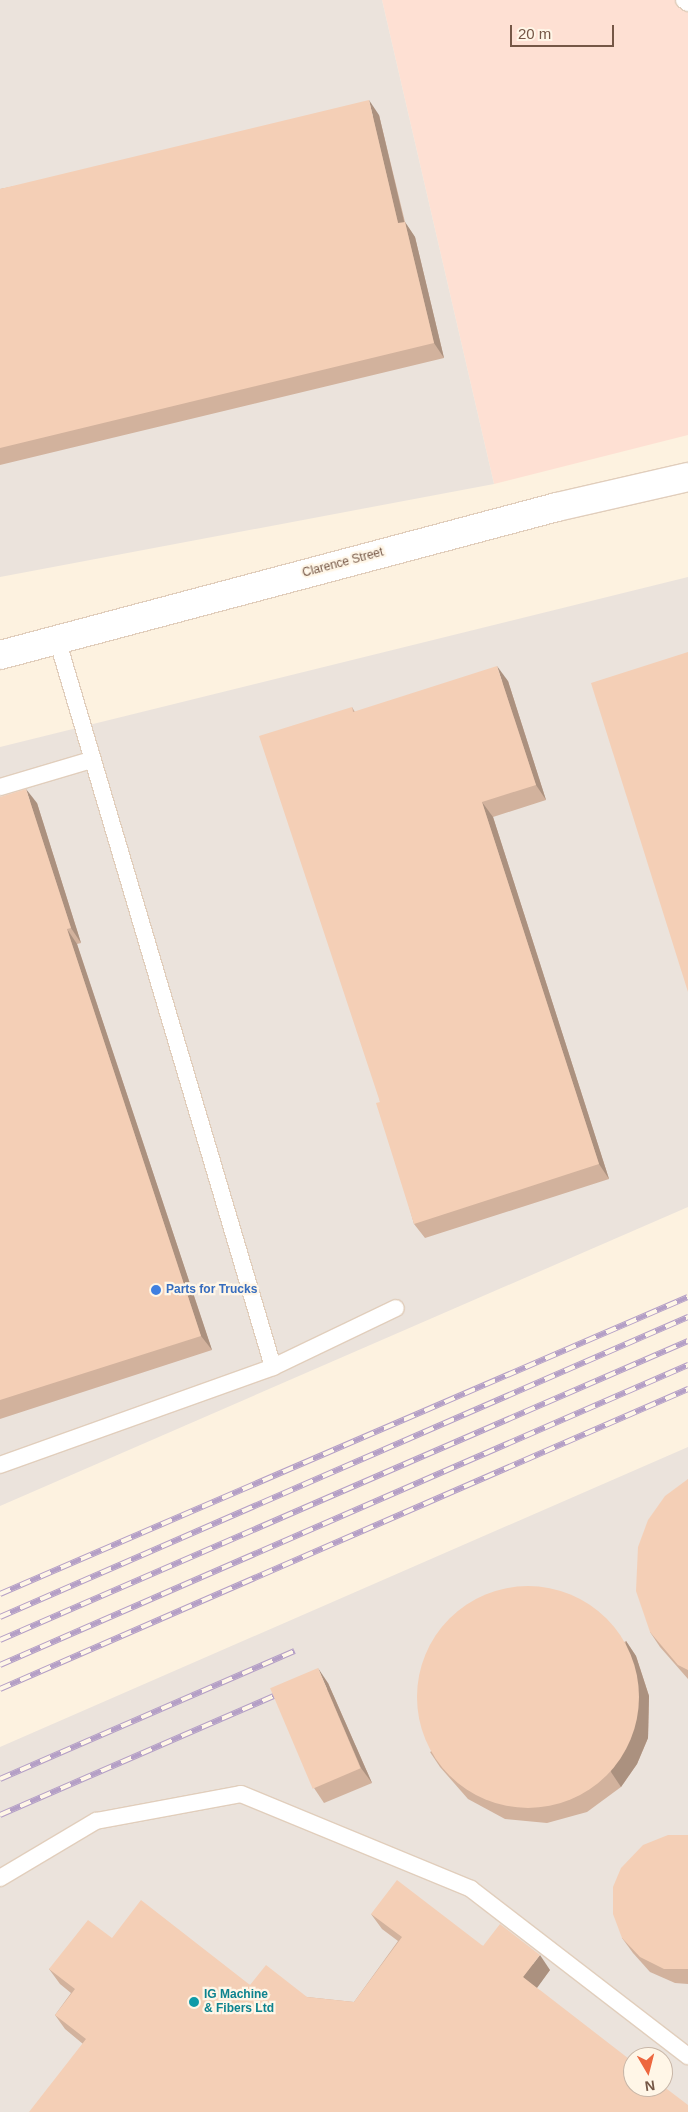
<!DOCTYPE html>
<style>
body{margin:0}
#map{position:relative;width:688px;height:2112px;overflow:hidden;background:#fdf2e0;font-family:Helvetica,sans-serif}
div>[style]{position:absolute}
.commercial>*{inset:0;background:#fee0d3}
.industrial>*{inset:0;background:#ebe3dc}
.roads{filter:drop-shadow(1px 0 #e1cebc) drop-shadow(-1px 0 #e1cebc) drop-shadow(0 1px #e1cebc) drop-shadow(0 -1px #e1cebc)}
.lane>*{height:16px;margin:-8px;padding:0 8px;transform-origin:8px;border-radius:8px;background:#fff}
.secondary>*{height:28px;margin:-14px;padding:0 14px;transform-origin:14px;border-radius:14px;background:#fff}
.rail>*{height:5.5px;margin-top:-2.75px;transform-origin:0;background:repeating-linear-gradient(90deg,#fff6e7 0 11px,#b49fc6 0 22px);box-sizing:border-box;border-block:1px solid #b49fc6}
.wall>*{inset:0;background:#d2b29d}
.shaded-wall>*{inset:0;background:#ab917f}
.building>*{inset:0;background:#f4cfb6;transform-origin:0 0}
.round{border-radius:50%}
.dots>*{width:14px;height:14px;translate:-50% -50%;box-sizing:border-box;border:2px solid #fff6e7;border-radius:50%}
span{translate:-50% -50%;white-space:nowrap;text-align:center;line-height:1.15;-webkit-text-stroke:4.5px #fff6e7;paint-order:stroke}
.street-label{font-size:12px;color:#755746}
.shop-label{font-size:12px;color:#366cbe;font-weight:700}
.left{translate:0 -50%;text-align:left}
.culture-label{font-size:12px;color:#0d838f;font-weight:700}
.north{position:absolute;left:623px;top:2047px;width:50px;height:50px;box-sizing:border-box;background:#fff6e7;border:1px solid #c8b6a7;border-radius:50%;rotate:172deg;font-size:14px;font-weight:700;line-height:20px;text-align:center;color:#755746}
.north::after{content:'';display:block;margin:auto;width:18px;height:22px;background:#ed673f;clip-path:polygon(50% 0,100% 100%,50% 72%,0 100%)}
.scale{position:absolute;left:510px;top:25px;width:104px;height:22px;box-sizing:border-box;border:2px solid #755746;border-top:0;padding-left:6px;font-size:15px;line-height:18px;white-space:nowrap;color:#755746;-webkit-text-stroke:4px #fff6e7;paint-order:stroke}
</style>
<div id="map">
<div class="commercial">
<i style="clip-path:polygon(382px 0,688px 0,688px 435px,494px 484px)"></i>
</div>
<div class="industrial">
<i style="clip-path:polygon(0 0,382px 0,494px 484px,0 577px)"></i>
<i style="clip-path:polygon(688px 577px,688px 1207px,0 1506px,0 747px)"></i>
<i style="clip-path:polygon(evenodd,688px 1447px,688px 2112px,0 2112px,0 1747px,688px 1447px,633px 2057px,663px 2057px,663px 2087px,633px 2087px,633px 2057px)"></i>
</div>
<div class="roads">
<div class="lane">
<i style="left:684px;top:0;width:5px;rotate:37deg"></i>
<i style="left:57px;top:639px;width:759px;rotate:73.47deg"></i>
<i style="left:273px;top:1367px;width:136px;rotate:-25.6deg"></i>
<i style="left:0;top:787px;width:95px;rotate:-16.5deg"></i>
<i style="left:0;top:1465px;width:290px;rotate:-19.7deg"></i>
<i style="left:0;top:1878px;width:112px;rotate:-30.7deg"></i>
<i style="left:96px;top:1821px;width:147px;rotate:-10.5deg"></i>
<i style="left:241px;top:1794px;width:249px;rotate:22.4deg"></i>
<i style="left:471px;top:1889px;width:274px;rotate:37.6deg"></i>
</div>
<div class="secondary">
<i style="left:0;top:655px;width:576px;rotate:-14.88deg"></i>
<i style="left:557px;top:507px;width:134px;rotate:-12.9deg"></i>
</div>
</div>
<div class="rail">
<i style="left:0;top:1594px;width:749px;rotate:-23.35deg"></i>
<i style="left:0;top:1617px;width:751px;rotate:-23.56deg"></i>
<i style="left:0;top:1640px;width:750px;rotate:-23.49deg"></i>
<i style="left:0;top:1665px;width:751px;rotate:-23.56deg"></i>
<i style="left:0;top:1689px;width:751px;rotate:-23.56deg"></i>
<i style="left:0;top:1779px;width:321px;rotate:-23.5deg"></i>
<i style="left:0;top:1815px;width:311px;rotate:-23.5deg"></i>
</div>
<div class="wall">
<i style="clip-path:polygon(379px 115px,405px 222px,415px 237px,444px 358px,0 465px,0 189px)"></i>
<i style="clip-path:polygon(508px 681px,546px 800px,493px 817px,609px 1179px,425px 1238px,414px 1224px,380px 1102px,352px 707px,355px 712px)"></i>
<i style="clip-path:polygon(0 797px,37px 803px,81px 943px,77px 944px,212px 1350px,0 1419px)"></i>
<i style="clip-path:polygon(688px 1479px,688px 1679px,660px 1647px,650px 1632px)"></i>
<i style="clip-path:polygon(626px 1641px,636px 1656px,649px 1696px,648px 1738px,637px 1764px,621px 1787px,587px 1812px,547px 1823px,505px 1819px,468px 1799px,440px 1767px,430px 1752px)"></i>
<i style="clip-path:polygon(328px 1683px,372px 1783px,324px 1803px,314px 1788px)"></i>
<i style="clip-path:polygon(688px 1835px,688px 1984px,675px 1983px,650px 1972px,633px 1953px,622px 1938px)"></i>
<i style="clip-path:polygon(371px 1914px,483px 1946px,550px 1970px,537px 1987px,83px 2044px,65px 2029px,55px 2015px,71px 1993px,60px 1984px,49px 1969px,112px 1938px,250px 1985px,307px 1997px,354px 2002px,398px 1941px,382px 1929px)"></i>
</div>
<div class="shaded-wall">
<i style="clip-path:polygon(369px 100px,379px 115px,408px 238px,398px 223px)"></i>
<i style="clip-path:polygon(405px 222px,415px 237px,444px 358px,434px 343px)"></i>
<i style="clip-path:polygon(497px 666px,508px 681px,546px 800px,536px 785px)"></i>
<i style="clip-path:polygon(26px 789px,37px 803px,81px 943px,71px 928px)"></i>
<i style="clip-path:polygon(482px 802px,493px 817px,609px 1179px,599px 1164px)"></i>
<i style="clip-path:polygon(67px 929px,77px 944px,212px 1350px,201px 1336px)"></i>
<i style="clip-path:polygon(626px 1641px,636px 1656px,649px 1696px,648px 1738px,637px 1764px,621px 1787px,611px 1772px)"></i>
<i style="clip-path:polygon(318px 1668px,328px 1683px,372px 1783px,361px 1768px)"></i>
<i style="clip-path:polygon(540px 1955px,550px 1970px,534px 1992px,523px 1977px)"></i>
</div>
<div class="building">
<i style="clip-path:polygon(369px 100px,398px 223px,405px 222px,434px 343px,0 448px,0 189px)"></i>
<i style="clip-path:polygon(688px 652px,688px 992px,591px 683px)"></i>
<i style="clip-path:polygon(497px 666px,536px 785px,482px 802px,599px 1164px,414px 1224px,376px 1103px,380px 1102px,259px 736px,352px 707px,353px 712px)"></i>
<i style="clip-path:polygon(26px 789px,71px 928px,67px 929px,201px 1336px,0 1400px,0 797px)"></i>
<i style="clip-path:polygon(688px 1479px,688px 1670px,678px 1665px,650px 1632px,636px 1591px,638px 1547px,648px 1520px,665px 1496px)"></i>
<i class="round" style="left:417px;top:1586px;width:222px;height:222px"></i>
<i style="left:318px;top:1668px;width:109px;height:52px;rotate:67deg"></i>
<i style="clip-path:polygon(668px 1835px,688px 1835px,688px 1969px,664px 1969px,640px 1957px,622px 1938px,613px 1914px,613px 1887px,621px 1868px,643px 1845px)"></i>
<i style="clip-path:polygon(397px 1880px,483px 1946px,500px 1924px,540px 1955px,523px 1977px,633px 2062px,633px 2087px,663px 2087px,663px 2086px,688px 2105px,688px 2112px,29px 2112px,86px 2039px,55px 2015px,75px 1989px,49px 1969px,88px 1920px,112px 1938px,141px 1900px,250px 1985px,266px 1965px,307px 1997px,354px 2002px,402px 1937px,371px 1914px)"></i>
</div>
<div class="dots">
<i style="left:156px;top:1290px;background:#3f7fe0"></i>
<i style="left:194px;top:2002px;background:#0f9aa8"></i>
</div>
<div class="street-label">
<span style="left:343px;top:563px;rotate:-15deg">Clarence Street</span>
</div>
<div class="shop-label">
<span class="left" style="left:166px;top:1290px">Parts for Trucks</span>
</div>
<div class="culture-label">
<span class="left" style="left:204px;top:2002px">IG Machine<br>&amp; Fibers Ltd</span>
</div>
<div class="north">N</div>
<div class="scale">20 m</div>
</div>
